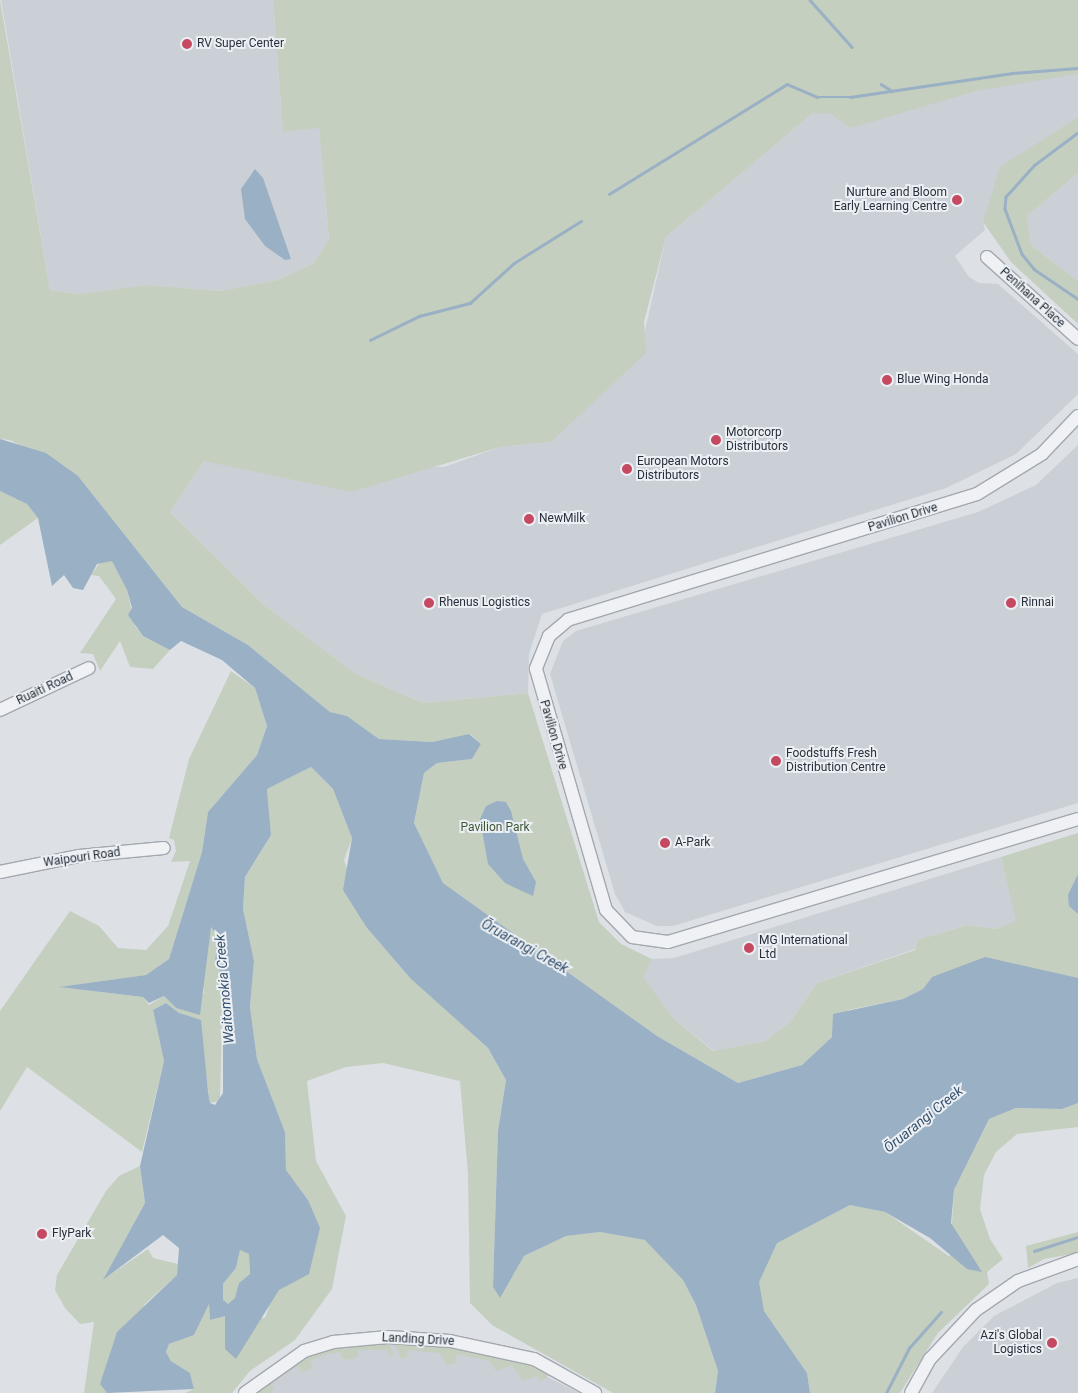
<!DOCTYPE html>
<meta charset="utf-8">
<style>
body{margin:0}
#map{position:relative;width:1078px;height:1393px;overflow:hidden;background:#dde1e6;font-family:Roboto,sans-serif}
div>[style]{position:absolute}
.built>*{inset:0;background:#cbd0d7}
.green>*{inset:0;background:#c4cfbf}
.water>*{inset:0;background:#9ab0c4}
.stream>*{height:2.5px;margin:-1.25px;padding:0 1.25px;transform-origin:1.25px;border-radius:1.25px;background:#9ab0c4}
.roads{filter:drop-shadow(1px 0 #a3a8af) drop-shadow(-1px 0 #a3a8af) drop-shadow(0 1px #a3a8af) drop-shadow(0 -1px #a3a8af)}
.minor>*{height:12px;margin:-6px;padding:0 6px;transform-origin:6px;border-radius:6px;background:#eff1f4}
.dots>*{width:14px;height:14px;translate:-50% -50%;box-sizing:border-box;border:2px solid #ecf0f4;border-radius:50%}
span{translate:-50% -50%;white-space:nowrap;text-align:center;line-height:1.15;-webkit-text-stroke:4px #ecf0f4;paint-order:stroke}
.poi-label{font-size:12px;color:#28303b}
.left{translate:0 -50%;text-align:left}
.right{translate:-100% -50%;text-align:right}
.street-label{font-size:12px;color:#28303b}
.park-label{font-size:12px;color:#3d5636}
.water-label{font-size:14px;color:#35506c;font-style:italic}
</style>
<div id="map">
<div class="built">
<i style="clip-path:polygon(1px 0,273px 0,283px 132px,319px 127px,329px 239px,314px 263px,278px 280px,220px 291px,147px 285px,77px 294px,50px 290px)"></i>
<i style="clip-path:polygon(1078px 74px,1078px 117px,1031px 151px,983px 221px,985px 230px,955px 256px,969px 277px,979px 283px,998px 284px,1078px 354px,1078px 394px,1073px 399px,1016px 454px,946px 488px,542px 614px,529px 654px,528px 693px,423px 703px,356px 674px,264px 605px,170px 512px,204px 461px,444px 467px,500px 447px,551px 442px,644px 335px,666px 237px,813px 113px)"></i>
<i style="clip-path:polygon(1078px 173px,1078px 281px,1031px 245px,1027px 216px)"></i>
<i style="clip-path:polygon(1078px 445px,1078px 803px,673px 926px,657px 926px,625px 912px,615px 894px,550px 674px,563px 641px,576px 631px,978px 512px,1036px 485px)"></i>
<i style="clip-path:polygon(1001px 857px,1017px 921px,996px 929px,968px 925px,917px 940px,915px 949px,817px 983px,790px 1022px,765px 1041px,714px 1051px,673px 1018px,642px 977px,652px 959px,674px 958px)"></i>
<i style="clip-path:polygon(1078px 1278px,1078px 1393px,932px 1393px,963px 1347px,994px 1316px,1057px 1283px)"></i>
<i style="clip-path:polygon(401px 1344px,434px 1345px,528px 1367px,579px 1393px,255px 1393px,294px 1363px,347px 1346px)"></i>
</div>
<div class="green">
<i style="clip-path:polygon(0 0,50px 290px,77px 294px,147px 285px,220px 291px,278px 280px,314px 263px,329px 239px,319px 128px,283px 132px,273px 0,1078px 0,1078px 74px,976px 91px,851px 128px,831px 114px,813px 113px,666px 237px,644px 322px,646px 353px,551px 442px,500px 447px,351px 492px,204px 461px,170px 512px,264px 605px,356px 674px,423px 703px,528px 693px,599px 922px,621px 944px,652px 959px,643px 977px,673px 1018px,713px 1051px,765px 1041px,790px 1022px,817px 983px,915px 950px,917px 940px,968px 925px,996px 929px,1016px 921px,1001px 857px,1078px 833px,1078px 978px,932px 977px,923px 989px,903px 999px,848px 1010px,832px 1037px,802px 1065px,738px 1083px,657px 1036px,443px 883px,414px 823px,424px 773px,437px 763px,472px 759px,481px 744px,470px 734px,432px 742px,379px 739px,347px 716px,330px 712px,248px 645px,182px 607px,78px 476px,10px 440px,0 439px)"></i>
<i style="clip-path:polygon(1078px 117px,1078px 173px,1027px 216px,1031px 245px,1078px 281px,1078px 324px,1011px 262px,983px 222px,1000px 167px)"></i>
<i style="clip-path:polygon(0 491px,27px 504px,38px 518px,0 545px)"></i>
<i style="clip-path:polygon(113px 560px,127px 590px,135px 626px,143px 636px,170px 650px,153px 669px,130px 667px,120px 641px,100px 671px,93px 654px,80px 653px,116px 599px,99px 576px,91px 575px,101px 561px)"></i>
<i style="clip-path:polygon(231px 671px,255px 688px,267px 726px,257px 755px,208px 812px,202px 852px,169px 959px,146px 975px,60px 987px,143px 997px,149px 1005px,164px 996px,176px 1008px,204px 993px,202px 978px,211px 927px,218px 938px,215px 961px,223px 979px,220px 1101px,210px 1103px,204px 1060px,179px 1013px,166px 1003px,153px 1010px,164px 1061px,142px 1152px,27px 1067px,0 1111px,0 1011px,70px 911px,99px 926px,118px 948px,146px 950px,168px 926px,190px 861px,171px 862px,176px 851px,174px 840px,169px 838px,189px 759px)"></i>
<i style="clip-path:polygon(311px 767px,333px 789px,352px 838px,344px 860px,367px 928px,411px 979px,488px 1048px,506px 1080px,498px 1131px,493px 1287px,500px 1297px,524px 1256px,566px 1236px,600px 1232px,646px 1240px,683px 1280px,696px 1305px,718px 1371px,715px 1393px,613px 1393px,492px 1325px,470px 1303px,468px 1174px,460px 1081px,383px 1063px,346px 1067px,307px 1081px,316px 1161px,346px 1216px,332px 1289px,295px 1340px,250px 1371px,232px 1393px,185px 1393px,194px 1389px,190px 1373px,171px 1361px,166px 1352px,169px 1344px,194px 1335px,209px 1304px,210px 1320px,225px 1316px,265px 1318px,308px 1200px,286px 1170px,285px 1132px,257px 1059px,250px 1007px,254px 961px,243px 909px,245px 877px,271px 835px,267px 789px)"></i>
<i style="clip-path:polygon(1078px 1103px,1078px 1127px,1017px 1134px,996px 1152px,984px 1175px,980px 1209px,990px 1239px,1003px 1259px,987px 1272px,989px 1284px,938px 1333px,900px 1393px,810px 1393px,807px 1373px,764px 1311px,758px 1282px,776px 1243px,850px 1205px,885px 1212px,950px 1257px,954px 1190px,989px 1119px,1016px 1108px,1062px 1109px)"></i>
<i style="clip-path:polygon(140px 1166px,145px 1203px,104px 1279px,148px 1249px,153px 1258px,178px 1264px,177px 1275px,145px 1304px,100px 1383px,107px 1393px,84px 1393px,94px 1322px,80px 1324px,65px 1308px,55px 1290px,57px 1275px,106px 1191px,119px 1176px)"></i>
<i style="clip-path:polygon(1078px 1232px,1078px 1253px,1044px 1259px,1028px 1268px,1026px 1246px)"></i>
<i style="clip-path:polygon(240px 1250px,249px 1253px,250px 1274px,239px 1283px,236px 1298px,228px 1304px,223px 1300px,223px 1284px,236px 1268px)"></i>
<i style="clip-path:polygon(389px 1342px,393px 1354px,388px 1356px,388px 1350px,358px 1350px,358px 1356px,350px 1360px,342px 1358px,341px 1352px,324px 1355px,310px 1361px,313px 1368px,302px 1372px,298px 1366px,285px 1374px,271px 1384px,274px 1389px,270px 1393px,250px 1393px,277px 1370px,321px 1348px)"></i>
<i style="clip-path:polygon(395px 1343px,443px 1345px,521px 1361px,549px 1375px,541px 1382px,538px 1376px,523px 1381px,512px 1365px,496px 1371px,490px 1361px,457px 1354px,455px 1363px,447px 1365px,439px 1353px,408px 1350px,407px 1357px,401px 1359px)"></i>
</div>
<div class="water">
<i style="clip-path:polygon(255px 169px,263px 178px,291px 259px,285px 260px,265px 246px,245px 219px,241px 189px)"></i>
<i style="clip-path:polygon(evenodd,0 439px,46px 453px,78px 476px,182px 607px,248px 645px,330px 712px,347px 716px,379px 739px,432px 742px,469px 734px,481px 744px,472px 759px,437px 763px,424px 773px,414px 823px,443px 883px,657px 1036px,738px 1083px,802px 1065px,832px 1037px,833px 1014px,903px 999px,923px 989px,932px 977px,985px 957px,1078px 978px,1078px 1103px,1062px 1109px,1016px 1108px,989px 1119px,954px 1190px,951px 1223px,982px 1272px,967px 1269px,930px 1238px,885px 1212px,850px 1205px,777px 1243px,759px 1282px,764px 1311px,807px 1373px,810px 1393px,715px 1393px,718px 1371px,696px 1305px,683px 1280px,645px 1240px,600px 1232px,566px 1236px,524px 1256px,500px 1298px,493px 1287px,498px 1131px,506px 1080px,488px 1048px,411px 979px,367px 928px,343px 890px,352px 838px,333px 789px,311px 767px,267px 789px,271px 835px,245px 877px,243px 909px,254px 961px,250px 1007px,257px 1059px,285px 1132px,286px 1170px,308px 1200px,320px 1228px,309px 1274px,279px 1290px,236px 1359px,225px 1349px,225px 1316px,210px 1320px,209px 1304px,194px 1335px,169px 1344px,166px 1352px,171px 1361px,190px 1373px,194px 1389px,107px 1393px,100px 1384px,117px 1332px,177px 1275px,179px 1248px,163px 1235px,103px 1280px,145px 1203px,140px 1166px,164px 1061px,153px 1010px,166px 1003px,179px 1013px,201px 1020px,208px 1091px,210px 1103px,215px 1105px,223px 1093px,223px 979px,215px 961px,218px 938px,211px 927px,200px 1015px,176px 1008px,164px 996px,149px 1003px,143px 997px,59px 987px,146px 975px,169px 959px,202px 852px,208px 812px,257px 755px,267px 726px,255px 688px,222px 660px,181px 641px,170px 650px,143px 636px,128px 615px,132px 608px,127px 590px,112px 561px,97px 564px,83px 590px,73px 588px,64px 575px,52px 586px,38px 518px,27px 504px,0 491px,0 439px,240px 1250px,249px 1254px,250px 1274px,239px 1283px,235px 1298px,228px 1304px,223px 1300px,223px 1284px,236px 1268px,240px 1250px)"></i>
<i style="clip-path:polygon(497px 801px,506px 802px,511px 811px,523px 859px,536px 882px,533px 896px,505px 883px,488px 864px,480px 819px,486px 806px)"></i>
<i style="clip-path:polygon(1078px 874px,1078px 914px,1069px 906px,1068px 895px)"></i>
</div>
<div class="stream">
<i style="left:810px;top:0;width:63px;rotate:48.2deg"></i>
<i style="left:881px;top:84px;width:13px;rotate:32deg"></i>
<i style="left:1078px;top:133px;width:54px;rotate:143.3deg"></i>
<i style="left:1035px;top:165px;width:43px;rotate:132.2deg"></i>
<i style="left:1006px;top:197px;width:12px;rotate:95deg"></i>
<i style="left:1005px;top:209px;width:48px;rotate:69.3deg"></i>
<i style="left:1022px;top:254px;width:19px;rotate:51deg"></i>
<i style="left:1034px;top:269px;width:53px;rotate:34.3deg"></i>
<i style="left:609px;top:194px;width:209px;rotate:-31.7deg"></i>
<i style="left:787px;top:84px;width:33px;rotate:23deg"></i>
<i style="left:817px;top:97px;width:33px"></i>
<i style="left:850px;top:97px;width:164px;rotate:-8.4deg"></i>
<i style="left:1012px;top:73px;width:66px;rotate:-4.3deg"></i>
<i style="left:370px;top:340px;width:55px;rotate:-26.1deg"></i>
<i style="left:419px;top:316px;width:53px;rotate:-14.3deg"></i>
<i style="left:470px;top:303px;width:59px;rotate:-42.3deg"></i>
<i style="left:514px;top:263px;width:79px;rotate:-32.1deg"></i>
<i style="left:1034px;top:1251px;width:46px;rotate:-17.7deg"></i>
<i style="left:886px;top:1393px;width:51px;rotate:-62.9deg"></i>
<i style="left:909px;top:1348px;width:48px;rotate:-48.4deg"></i>
</div>
<div class="roads">
<div class="minor">
<i style="left:987px;top:257px;width:122px;rotate:42deg"></i>
<i style="left:1078px;top:416px;width:52px;rotate:133.5deg"></i>
<i style="left:1042px;top:454px;width:76px;rotate:148.4deg"></i>
<i style="left:977px;top:494px;width:428px;rotate:162.9deg"></i>
<i style="left:568px;top:620px;width:25px;rotate:140deg"></i>
<i style="left:549px;top:636px;width:35px;rotate:112deg"></i>
<i style="left:536px;top:669px;width:251px;rotate:73.8deg"></i>
<i style="left:606px;top:910px;width:37px;rotate:46deg"></i>
<i style="left:632px;top:937px;width:36px;rotate:8deg"></i>
<i style="left:668px;top:942px;width:428px;rotate:-16.7deg"></i>
<i style="left:0;top:710px;width:98px;rotate:-25.3deg"></i>
<i style="left:0;top:872px;width:81px;rotate:-11.4deg"></i>
<i style="left:79px;top:856px;width:85px;rotate:-5.4deg"></i>
<i style="left:245px;top:1393px;width:72px;rotate:-35.4deg"></i>
<i style="left:304px;top:1351px;width:30px;rotate:-17deg"></i>
<i style="left:333px;top:1342px;width:55px;rotate:-5.2deg"></i>
<i style="left:388px;top:1337px;width:62px;rotate:3.7deg"></i>
<i style="left:450px;top:1341px;width:86px;rotate:12.1deg"></i>
<i style="left:534px;top:1359px;width:70px;rotate:29.1deg"></i>
<i style="left:911px;top:1393px;width:39px;rotate:-61deg"></i>
<i style="left:930px;top:1359px;width:67px;rotate:-46.8deg"></i>
<i style="left:976px;top:1310px;width:51px;rotate:-34.6deg"></i>
<i style="left:1018px;top:1281px;width:64px;rotate:-20.1deg"></i>
</div>
</div>
<div class="dots">
<i style="left:187px;top:44px;background:#c44961"></i>
<i style="left:957px;top:200px;background:#c44961"></i>
<i style="left:887px;top:380px;background:#c44961"></i>
<i style="left:716px;top:440px;background:#c44961"></i>
<i style="left:627px;top:469px;background:#c44961"></i>
<i style="left:529px;top:519px;background:#c44961"></i>
<i style="left:429px;top:603px;background:#c44961"></i>
<i style="left:1011px;top:603px;background:#c44961"></i>
<i style="left:776px;top:761px;background:#c44961"></i>
<i style="left:665px;top:843px;background:#c44961"></i>
<i style="left:749px;top:948px;background:#c44961"></i>
<i style="left:42px;top:1234px;background:#c44961"></i>
<i style="left:1052px;top:1343px;background:#c44961"></i>
</div>
<div class="poi-label">
<span class="left" style="left:197px;top:44px">RV Super Center</span>
<span class="right" style="left:947px;top:200px">Nurture and Bloom<br>Early Learning Centre</span>
<span class="left" style="left:897px;top:380px">Blue Wing Honda</span>
<span class="left" style="left:726px;top:440px">Motorcorp<br>Distributors</span>
<span class="left" style="left:637px;top:469px">European Motors<br>Distributors</span>
<span class="left" style="left:539px;top:519px">NewMilk</span>
<span class="left" style="left:439px;top:603px">Rhenus Logistics</span>
<span class="left" style="left:1021px;top:603px">Rinnai</span>
<span class="left" style="left:786px;top:761px">Foodstuffs Fresh<br>Distribution Centre</span>
<span class="left" style="left:675px;top:843px">A-Park</span>
<span class="left" style="left:759px;top:948px">MG International<br>Ltd</span>
<span class="left" style="left:52px;top:1234px">FlyPark</span>
<span class="right" style="left:1042px;top:1343px">Azi's Global<br>Logistics</span>
</div>
<div class="street-label">
<span style="left:1032px;top:298px;rotate:42deg">Penihana Place</span>
<span style="left:903px;top:518px;rotate:-17deg">Pavilion Drive</span>
<span style="left:45px;top:689px;rotate:-25deg">Ruaiti Road</span>
<span style="left:553px;top:735px;rotate:74deg">Pavilion Drive</span>
<span style="left:82px;top:858px;rotate:-8deg">Waipouri Road</span>
<span style="left:418px;top:1340px;rotate:3deg">Landing Drive</span>
</div>
<div class="park-label">
<span style="left:495px;top:828px">Pavilion Park</span>
</div>
<div class="water-label">
<span style="left:525px;top:946px;rotate:29deg">Ōruarangi Creek</span>
<span style="left:224px;top:989px;rotate:-95deg">Waitomokia Creek</span>
<span style="left:923px;top:1119px;rotate:-39deg">Ōruarangi Creek</span>
</div>
</div>
